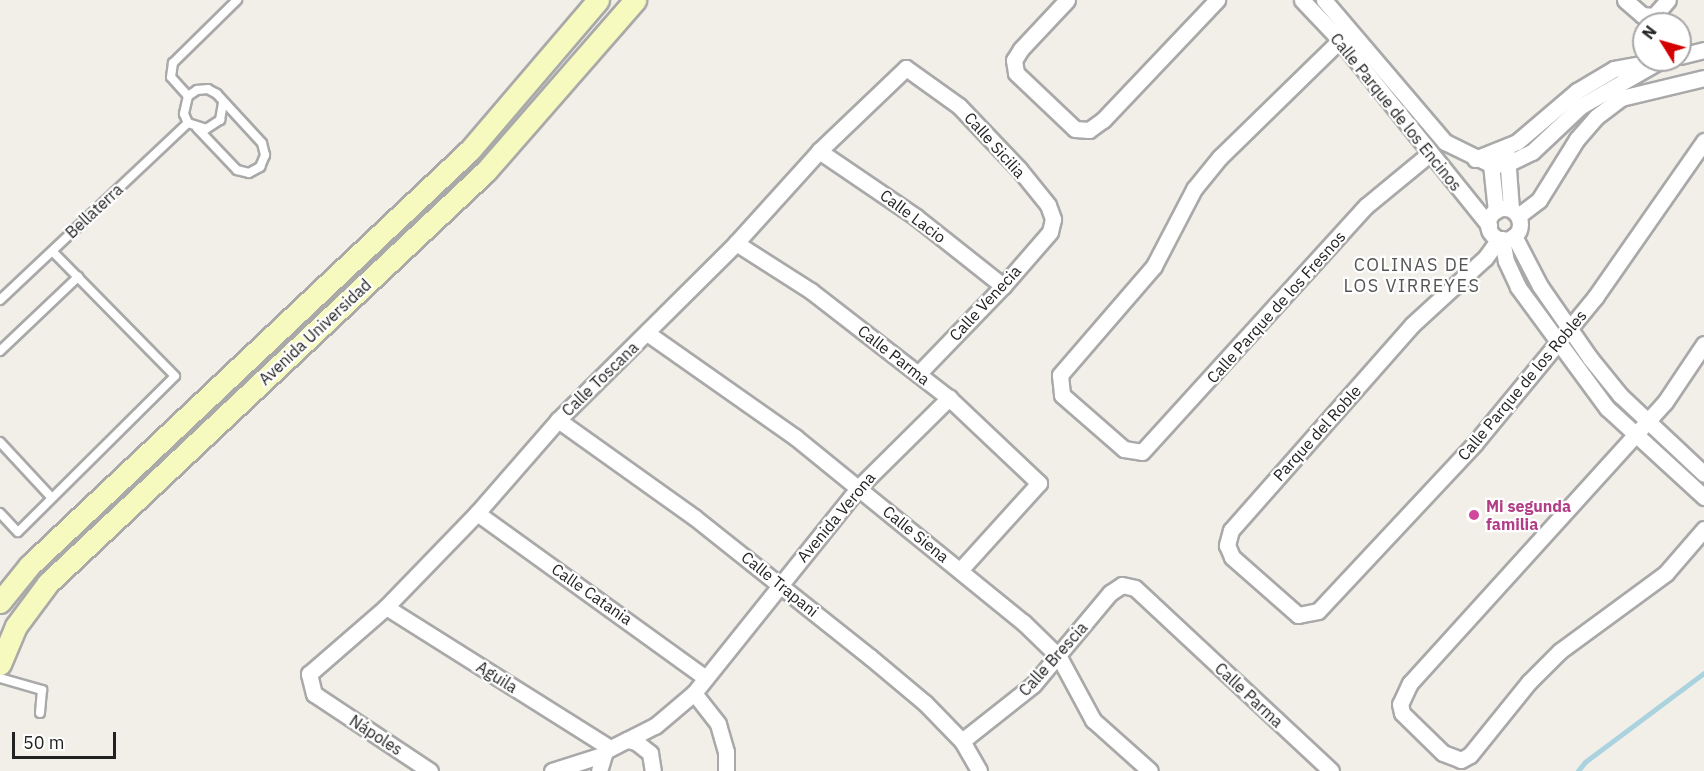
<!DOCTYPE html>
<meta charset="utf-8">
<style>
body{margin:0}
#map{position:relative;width:1704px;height:771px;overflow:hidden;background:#f2efe9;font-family:"IBM Plex Sans",sans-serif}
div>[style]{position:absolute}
.stream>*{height:4.5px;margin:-2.25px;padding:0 2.25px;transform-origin:2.25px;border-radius:2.25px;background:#aad3df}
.roads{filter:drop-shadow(2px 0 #a9a9a9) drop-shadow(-2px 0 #a9a9a9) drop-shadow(0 2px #a9a9a9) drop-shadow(0 -2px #a9a9a9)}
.lane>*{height:8px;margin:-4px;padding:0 4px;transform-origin:4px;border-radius:4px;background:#fff}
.street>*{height:15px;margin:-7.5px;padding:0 7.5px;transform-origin:7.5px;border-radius:7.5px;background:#fff}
.street>.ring{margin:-7.5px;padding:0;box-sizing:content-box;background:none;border:15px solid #fff;border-radius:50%}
.secondary>*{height:21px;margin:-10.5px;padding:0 10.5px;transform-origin:10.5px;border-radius:10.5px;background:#f7fabf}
.dots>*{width:16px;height:16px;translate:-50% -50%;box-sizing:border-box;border:3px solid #fff;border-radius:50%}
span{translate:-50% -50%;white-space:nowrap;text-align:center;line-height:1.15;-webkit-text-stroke:4.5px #fff;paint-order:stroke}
.street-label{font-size:16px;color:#222}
.hotel-label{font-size:16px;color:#b23c85;font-weight:700}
.left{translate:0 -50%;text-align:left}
.neighbourhood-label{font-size:18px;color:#555;letter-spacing:1.5px}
.north{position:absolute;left:1632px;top:12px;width:60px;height:60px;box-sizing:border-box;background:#fff;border:2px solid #a7a7a7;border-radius:50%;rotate:307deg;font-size:16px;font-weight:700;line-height:24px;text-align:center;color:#222}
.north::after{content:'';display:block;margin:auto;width:21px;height:27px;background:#d40000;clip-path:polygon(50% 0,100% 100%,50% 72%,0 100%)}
.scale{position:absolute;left:12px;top:732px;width:104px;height:27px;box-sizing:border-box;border:3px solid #222;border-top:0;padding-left:8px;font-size:18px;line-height:21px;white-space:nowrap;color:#222;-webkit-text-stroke:4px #fff;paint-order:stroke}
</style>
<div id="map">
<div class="stream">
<i style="left:1578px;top:771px;width:11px;rotate:-52deg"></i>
<i style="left:1585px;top:762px;width:149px;rotate:-36.8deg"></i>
</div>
<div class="roads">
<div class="lane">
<i style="left:188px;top:96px;width:25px;rotate:-132deg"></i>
<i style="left:171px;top:77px;width:14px;rotate:-82deg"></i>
<i style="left:173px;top:63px;width:90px;rotate:-44.5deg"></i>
<i style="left:197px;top:128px;width:58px;rotate:46.4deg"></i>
<i style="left:237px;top:170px;width:12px;rotate:14deg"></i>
<i style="left:249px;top:173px;width:13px;rotate:-29deg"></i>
<i style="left:260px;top:167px;width:13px;rotate:-67deg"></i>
<i style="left:265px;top:155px;width:12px;rotate:-104deg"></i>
<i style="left:262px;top:143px;width:67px;rotate:-132.6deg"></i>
<i style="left:217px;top:94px;width:10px;rotate:-151deg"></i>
<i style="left:208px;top:89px;width:11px;rotate:175deg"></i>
<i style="left:197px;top:90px;width:11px;rotate:146deg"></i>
<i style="left:188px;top:96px;width:18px;rotate:103deg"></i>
<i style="left:184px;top:114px;width:10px;rotate:66deg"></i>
<i style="left:188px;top:123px;width:19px;rotate:18deg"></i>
<i style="left:206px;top:129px;width:17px;rotate:-33deg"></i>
<i style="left:220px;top:120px;width:17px;rotate:-80deg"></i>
<i style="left:0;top:300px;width:258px;rotate:-43.3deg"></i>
<i style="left:0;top:351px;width:108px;rotate:-43.5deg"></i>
<i style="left:0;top:442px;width:76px;rotate:47.1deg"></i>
<i style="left:0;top:513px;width:26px;rotate:47deg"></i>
<i style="left:18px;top:532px;width:221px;rotate:-44.8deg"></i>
<i style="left:175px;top:376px;width:175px;rotate:-134.5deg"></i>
<i style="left:0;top:678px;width:44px;rotate:15.9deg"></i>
<i style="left:42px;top:690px;width:23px;rotate:95deg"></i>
</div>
<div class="street">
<i style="left:1067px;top:0;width:67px;rotate:133.2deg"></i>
<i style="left:1021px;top:49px;width:13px;rotate:122deg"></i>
<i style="left:1014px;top:60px;width:13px;rotate:81deg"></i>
<i style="left:1016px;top:73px;width:81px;rotate:43.5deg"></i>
<i style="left:1075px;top:129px;width:14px;rotate:4deg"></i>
<i style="left:1089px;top:130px;width:17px;rotate:-36deg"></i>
<i style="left:1103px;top:120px;width:166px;rotate:-46.5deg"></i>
<i style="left:1302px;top:0;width:55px;rotate:46.5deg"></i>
<i style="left:1340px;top:40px;width:238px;rotate:51.2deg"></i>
<i style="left:1324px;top:0;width:187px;rotate:49.6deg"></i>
<i style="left:1445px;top:142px;width:52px;rotate:26.1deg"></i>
<i style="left:1492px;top:165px;width:15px;rotate:-4deg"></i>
<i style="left:1507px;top:164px;width:28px;rotate:-26deg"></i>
<i style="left:1532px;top:152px;width:67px;rotate:-43.2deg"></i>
<i style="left:1581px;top:106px;width:92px;rotate:-29.9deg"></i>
<i style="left:1625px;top:0;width:23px;rotate:41deg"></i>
<i style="left:1642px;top:15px;width:12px;rotate:5deg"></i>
<i style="left:1654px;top:16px;width:21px;rotate:-49deg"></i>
<i style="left:1340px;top:40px;width:168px;rotate:135.7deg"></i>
<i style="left:1220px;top:157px;width:41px;rotate:129.1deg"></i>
<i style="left:1194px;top:189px;width:87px;rotate:117.5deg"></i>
<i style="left:1154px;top:266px;width:144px;rotate:130.8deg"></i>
<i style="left:1060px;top:375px;width:20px;rotate:84deg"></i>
<i style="left:1062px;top:395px;width:82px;rotate:41.1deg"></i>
<i style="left:1124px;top:449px;width:18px;rotate:9deg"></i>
<i style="left:1142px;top:452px;width:333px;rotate:-47.7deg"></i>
<i style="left:1366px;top:206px;width:82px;rotate:-39.5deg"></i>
<i style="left:1680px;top:56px;width:25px;rotate:-14deg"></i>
<i style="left:819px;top:151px;width:117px;rotate:34.2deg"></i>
<i style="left:916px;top:217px;width:111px;rotate:38.4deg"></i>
<i style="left:1490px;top:155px;width:56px;rotate:83.9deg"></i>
<i style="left:1507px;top:155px;width:54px;rotate:85.8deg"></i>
<i style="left:1475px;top:159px;width:45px;rotate:-22deg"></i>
<i style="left:1517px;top:142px;width:79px;rotate:-40.4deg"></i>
<i style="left:1577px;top:91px;width:43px;rotate:-30.7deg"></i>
<i style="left:1614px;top:69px;width:45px;rotate:-10.3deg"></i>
<i class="ring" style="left:1488px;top:208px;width:17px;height:17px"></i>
<i style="left:1518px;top:216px;width:26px;rotate:-37deg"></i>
<i style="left:1539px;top:200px;width:72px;rotate:-58.1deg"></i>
<i style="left:1577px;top:139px;width:29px;rotate:-49deg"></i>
<i style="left:1596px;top:117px;width:31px;rotate:-37deg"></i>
<i style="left:1621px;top:98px;width:85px;rotate:-13.5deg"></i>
<i style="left:1514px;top:236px;width:56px;rotate:62.5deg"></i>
<i style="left:1540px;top:286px;width:88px;rotate:55.2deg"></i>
<i style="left:1590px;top:358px;width:48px;rotate:51deg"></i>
<i style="left:1620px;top:395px;width:115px;rotate:43.2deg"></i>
<i style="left:1499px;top:239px;width:24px;rotate:126deg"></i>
<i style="left:1485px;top:258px;width:99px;rotate:137.5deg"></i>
<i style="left:1412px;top:325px;width:273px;rotate:131.4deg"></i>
<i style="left:1231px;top:530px;width:16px;rotate:105deg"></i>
<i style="left:1227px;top:545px;width:13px;rotate:67deg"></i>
<i style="left:1232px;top:557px;width:88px;rotate:41.3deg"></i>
<i style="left:1298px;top:615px;width:20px;rotate:-11deg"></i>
<i style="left:1318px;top:611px;width:230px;rotate:-46.9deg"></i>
<i style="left:1475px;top:443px;width:190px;rotate:-50.5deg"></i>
<i style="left:1596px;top:296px;width:189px;rotate:-55.1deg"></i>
<i style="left:1502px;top:239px;width:22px;rotate:80deg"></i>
<i style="left:1506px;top:261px;width:29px;rotate:65deg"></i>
<i style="left:1518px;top:287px;width:150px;rotate:53.7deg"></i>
<i style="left:1607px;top:408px;width:132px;rotate:42.5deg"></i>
<i style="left:736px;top:243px;width:89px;rotate:32.6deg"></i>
<i style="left:811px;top:291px;width:175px;rotate:37.8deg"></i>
<i style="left:949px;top:398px;width:124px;rotate:43.4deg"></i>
<i style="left:1039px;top:483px;width:118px;rotate:132.2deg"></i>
<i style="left:647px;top:333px;width:181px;rotate:35.1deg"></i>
<i style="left:795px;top:437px;width:294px;rotate:39.1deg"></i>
<i style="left:1023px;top:622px;width:50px;rotate:44.2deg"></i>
<i style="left:1059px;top:657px;width:72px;rotate:61.6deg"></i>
<i style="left:1093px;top:720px;width:76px;rotate:41.8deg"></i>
<i style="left:1704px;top:344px;width:70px;rotate:123.9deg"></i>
<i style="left:1665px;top:402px;width:379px;rotate:132.2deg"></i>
<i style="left:1410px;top:683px;width:23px;rotate:115deg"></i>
<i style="left:1400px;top:704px;width:9px;rotate:77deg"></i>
<i style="left:1402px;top:713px;width:57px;rotate:44.3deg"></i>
<i style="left:1443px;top:753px;width:19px;rotate:21deg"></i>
<i style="left:1461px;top:760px;width:10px;rotate:-29deg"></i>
<i style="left:1470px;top:755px;width:94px;rotate:-51.1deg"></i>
<i style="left:1529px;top:682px;width:44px;rotate:-45deg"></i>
<i style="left:1560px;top:651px;width:132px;rotate:-36.3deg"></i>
<i style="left:1666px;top:573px;width:58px;rotate:-49.2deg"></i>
<i style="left:558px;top:420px;width:167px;rotate:35.5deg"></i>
<i style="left:694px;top:517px;width:225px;rotate:38.5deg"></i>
<i style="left:870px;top:657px;width:72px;rotate:39.9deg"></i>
<i style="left:925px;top:703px;width:53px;rotate:45.8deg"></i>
<i style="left:962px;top:741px;width:34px;rotate:60deg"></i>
<i style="left:477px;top:513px;width:282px;rotate:35.8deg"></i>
<i style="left:386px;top:607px;width:262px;rotate:32.2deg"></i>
<i style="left:694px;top:693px;width:39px;rotate:52deg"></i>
<i style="left:718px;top:724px;width:29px;rotate:74deg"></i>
<i style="left:726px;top:752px;width:19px;rotate:90deg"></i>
<i style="left:627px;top:740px;width:31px;rotate:-27deg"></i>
<i style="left:655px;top:726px;width:51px;rotate:-40.2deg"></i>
<i style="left:694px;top:693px;width:264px;rotate:-51.3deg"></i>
<i style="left:859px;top:487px;width:127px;rotate:-44.7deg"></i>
<i style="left:962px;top:741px;width:90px;rotate:-38.3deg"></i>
<i style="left:1033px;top:685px;width:120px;rotate:-50.1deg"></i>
<i style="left:1110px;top:593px;width:14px;rotate:-34deg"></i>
<i style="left:1122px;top:585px;width:13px;rotate:13deg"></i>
<i style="left:1135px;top:588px;width:268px;rotate:43deg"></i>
<i style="left:430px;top:771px;width:139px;rotate:-146.4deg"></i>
<i style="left:314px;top:694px;width:21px;rotate:-104deg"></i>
<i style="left:309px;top:674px;width:102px;rotate:-41deg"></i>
<i style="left:386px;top:607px;width:131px;rotate:-45.9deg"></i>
<i style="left:477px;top:513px;width:123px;rotate:-48.9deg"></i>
<i style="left:558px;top:420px;width:251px;rotate:-44.8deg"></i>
<i style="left:736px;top:243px;width:124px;rotate:-47.9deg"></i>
<i style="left:819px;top:151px;width:120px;rotate:-43.7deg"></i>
<i style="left:906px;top:68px;width:65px;rotate:35.6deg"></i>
<i style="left:959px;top:106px;width:87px;rotate:46.4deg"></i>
<i style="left:1019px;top:169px;width:46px;rotate:51.1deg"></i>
<i style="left:1048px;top:205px;width:15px;rotate:70deg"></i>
<i style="left:1053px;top:219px;width:13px;rotate:103deg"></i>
<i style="left:1050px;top:232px;width:72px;rotate:131deg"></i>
<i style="left:1003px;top:286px;width:122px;rotate:134deg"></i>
<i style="left:552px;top:771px;width:52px;rotate:-17.7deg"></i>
<i style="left:599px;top:771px;width:21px;rotate:-73deg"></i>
<i style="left:605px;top:751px;width:25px;rotate:-27deg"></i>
<i style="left:627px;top:740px;width:9px;rotate:13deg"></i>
<i style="left:636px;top:742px;width:18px;rotate:38deg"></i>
<i style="left:650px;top:753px;width:18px;rotate:81deg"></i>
</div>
<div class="secondary">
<i style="left:0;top:602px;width:48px;rotate:-51deg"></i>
<i style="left:30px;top:565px;width:605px;rotate:-43.33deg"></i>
<i style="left:470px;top:150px;width:197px;rotate:-49.5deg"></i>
<i style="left:0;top:664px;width:41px;rotate:-67.2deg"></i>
<i style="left:16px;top:626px;width:54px;rotate:-53.3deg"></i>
<i style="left:48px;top:583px;width:601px;rotate:-43.25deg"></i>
<i style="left:486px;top:171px;width:227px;rotate:-48.9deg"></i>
</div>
</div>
<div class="dots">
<i style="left:1474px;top:515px;background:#d1479c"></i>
</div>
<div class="street-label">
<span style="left:1396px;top:112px;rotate:51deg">Calle Parque de los Encinos</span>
<span style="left:995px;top:145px;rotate:48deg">Calle Sicilia</span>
<span style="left:94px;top:211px;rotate:-43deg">Bellaterra</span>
<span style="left:913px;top:216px;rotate:37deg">Calle Lacio</span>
<span style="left:985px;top:303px;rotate:-47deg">Calle Venecia</span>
<span style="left:1276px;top:307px;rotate:-48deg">Calle Parque de los Fresnos</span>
<span style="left:315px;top:332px;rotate:-43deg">Avenida Universidad</span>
<span style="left:894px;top:355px;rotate:38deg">Calle Parma</span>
<span style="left:600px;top:379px;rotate:-44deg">Calle Toscana</span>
<span style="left:1522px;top:385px;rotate:-50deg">Calle Parque de los Robles</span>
<span style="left:1317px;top:433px;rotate:-48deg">Parque del Roble</span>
<span style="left:836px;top:517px;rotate:-50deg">Avenida Verona</span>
<span style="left:916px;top:534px;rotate:39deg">Calle Siena</span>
<span style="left:780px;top:584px;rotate:39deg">Calle Trapani</span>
<span style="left:592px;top:594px;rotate:35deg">Calle Catania</span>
<span style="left:1053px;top:659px;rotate:-48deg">Calle Brescia</span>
<span style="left:497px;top:677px;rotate:32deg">Aguila</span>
<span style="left:1249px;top:695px;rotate:43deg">Calle Parma</span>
<span style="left:376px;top:735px;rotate:33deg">Nápoles</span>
</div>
<div class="hotel-label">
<span class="left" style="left:1486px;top:515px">Mi segunda<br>familia</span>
</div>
<div class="neighbourhood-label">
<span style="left:1412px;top:276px">COLINAS DE<br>LOS VIRREYES</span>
</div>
<div class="north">N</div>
<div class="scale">50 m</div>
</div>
